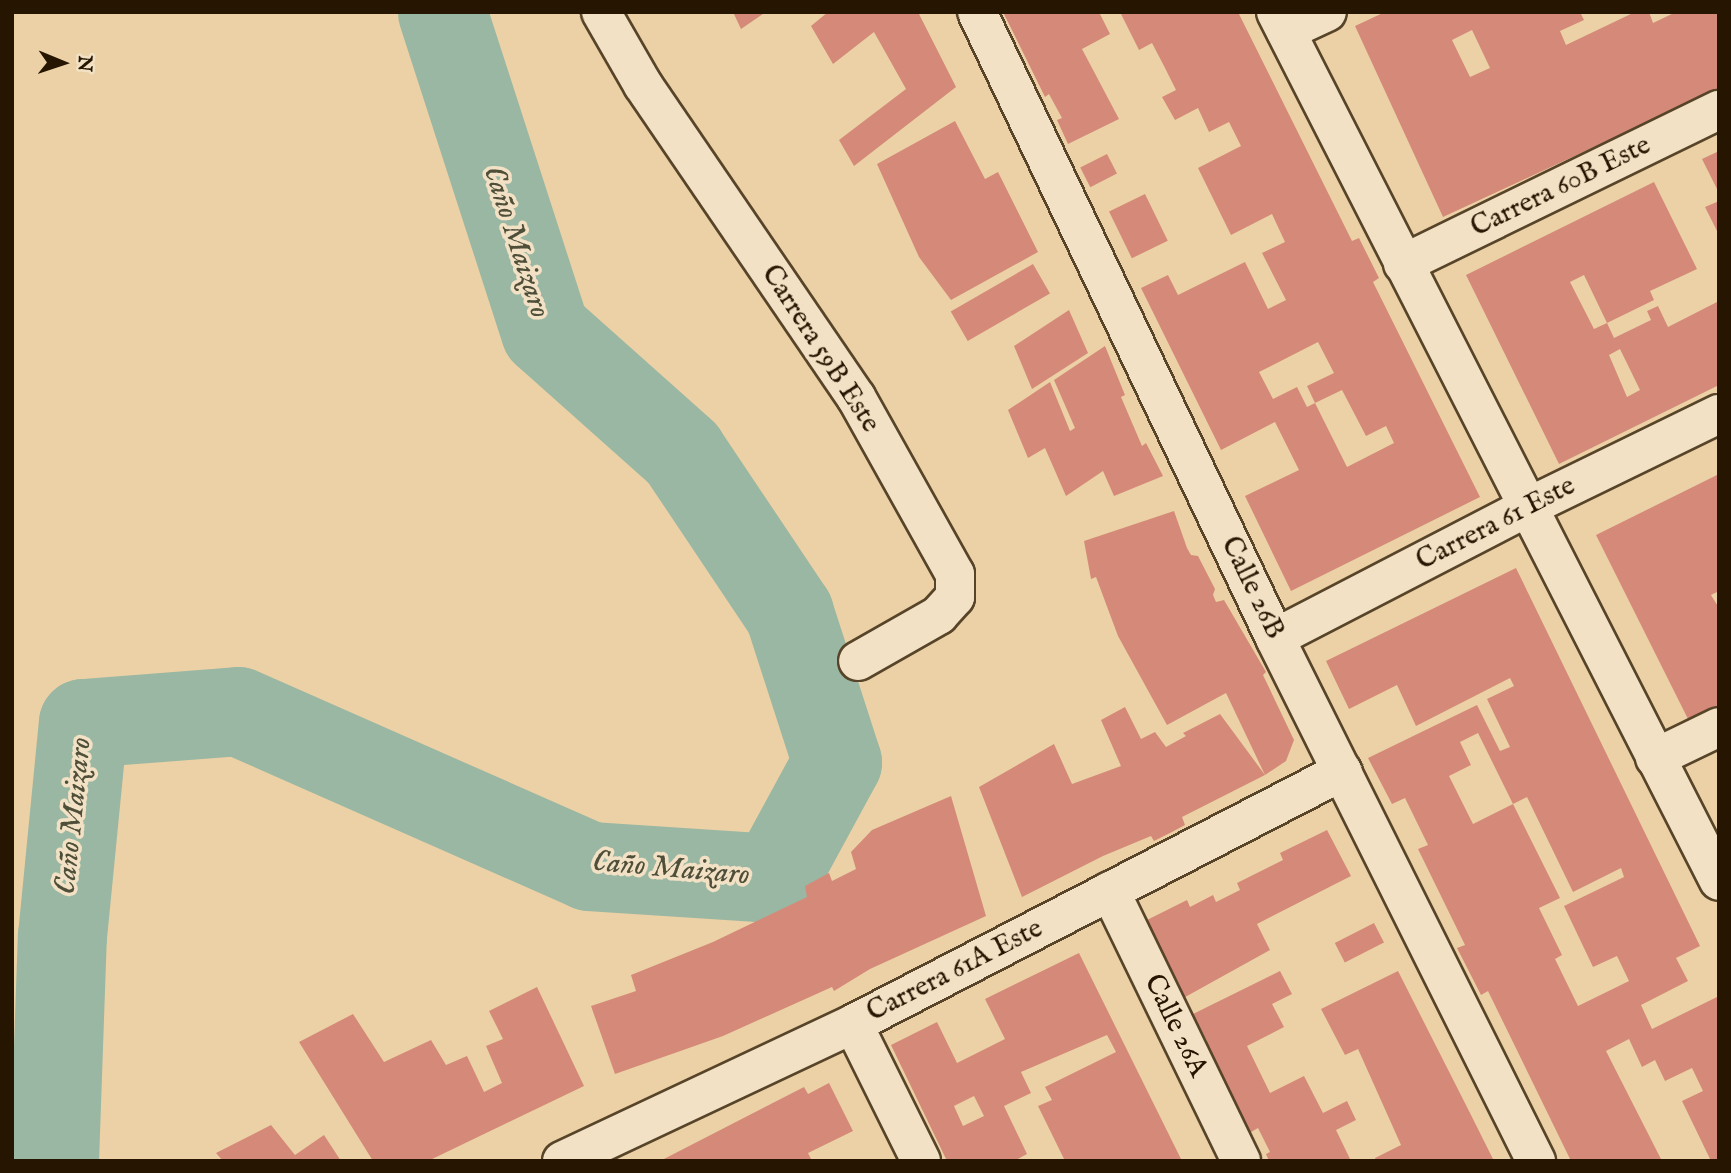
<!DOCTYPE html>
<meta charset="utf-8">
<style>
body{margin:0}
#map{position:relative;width:1731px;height:1173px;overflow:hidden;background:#ebd1a5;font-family:"IM FELL English",serif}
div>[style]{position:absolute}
.river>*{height:89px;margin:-44.5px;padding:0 44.5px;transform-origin:44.5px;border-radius:44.5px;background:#99b7a3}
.building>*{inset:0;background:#d58a79;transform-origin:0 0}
.roads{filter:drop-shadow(2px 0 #574429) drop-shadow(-2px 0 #574429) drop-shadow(0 2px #574429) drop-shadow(0 -2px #574429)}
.minor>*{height:38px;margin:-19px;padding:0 19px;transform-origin:19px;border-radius:19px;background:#f2e1c4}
span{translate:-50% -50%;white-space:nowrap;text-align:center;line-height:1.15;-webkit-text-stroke:7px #f2e1c4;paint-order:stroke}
.street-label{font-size:28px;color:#261500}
.water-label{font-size:30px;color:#4e4e39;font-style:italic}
.frame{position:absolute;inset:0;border:14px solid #261500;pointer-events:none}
.north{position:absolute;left:28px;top:28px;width:70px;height:70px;-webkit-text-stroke:5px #f2e1c4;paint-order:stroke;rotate:92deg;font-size:19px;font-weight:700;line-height:28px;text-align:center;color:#261500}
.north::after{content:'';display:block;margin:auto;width:24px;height:32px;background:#261500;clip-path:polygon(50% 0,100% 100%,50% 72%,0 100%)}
</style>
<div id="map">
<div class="river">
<i style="left:54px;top:1161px;width:225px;rotate:-88deg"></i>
<i style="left:62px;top:936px;width:214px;rotate:-84.4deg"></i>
<i style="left:83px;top:723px;width:155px;rotate:-4.4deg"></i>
<i style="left:238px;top:711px;width:384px;rotate:23.8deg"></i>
<i style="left:589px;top:866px;width:185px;rotate:3.7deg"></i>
<i style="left:774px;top:878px;width:132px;rotate:-61.5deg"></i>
<i style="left:837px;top:762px;width:157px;rotate:-107.9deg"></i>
<i style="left:789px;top:613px;width:192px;rotate:-123.8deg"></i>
<i style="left:682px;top:453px;width:183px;rotate:-138.3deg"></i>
<i style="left:545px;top:331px;width:335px;rotate:-107.9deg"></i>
</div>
<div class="building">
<i style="clip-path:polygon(733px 12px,766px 12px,741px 29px)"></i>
<i style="clip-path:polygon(828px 12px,918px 12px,956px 87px,854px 166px,839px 140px,906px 89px,874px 32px,833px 64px,811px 26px)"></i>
<i style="clip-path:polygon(1003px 12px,1099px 12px,1110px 34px,1082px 49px,1119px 119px,1068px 144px,1057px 120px,1062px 118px,1049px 94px,1045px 97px)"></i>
<i style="clip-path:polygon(evenodd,1120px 12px,1238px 12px,1352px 241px,1359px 238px,1379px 278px,1373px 282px,1480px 497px,1291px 591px,1245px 496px,1299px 470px,1275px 422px,1221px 450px,1141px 288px,1168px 275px,1178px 295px,1245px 262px,1268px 309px,1286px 300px,1262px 253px,1285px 242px,1272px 214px,1231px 235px,1198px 168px,1241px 146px,1229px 122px,1209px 132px,1198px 108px,1175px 120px,1162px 97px,1176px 90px,1164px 66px,1152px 43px,1139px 50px,1120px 12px,1318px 342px,1334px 373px,1307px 386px,1315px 403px,1307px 407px,1297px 387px,1273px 399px,1259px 372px,1318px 342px,1120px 12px,1342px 390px,1366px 436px,1386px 426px,1394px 443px,1347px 467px,1315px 403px,1342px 390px)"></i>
<i style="clip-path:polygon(evenodd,1385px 12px,1580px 12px,1584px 20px,1560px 31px,1566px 45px,1635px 12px,1649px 12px,1653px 23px,1676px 12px,1719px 12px,1719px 89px,1443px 217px,1355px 26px,1385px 12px,1472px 30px,1490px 68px,1470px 77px,1452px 40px,1472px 30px)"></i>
<i style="clip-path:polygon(955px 121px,985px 179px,998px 172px,1038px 252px,951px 300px,919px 257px,877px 164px)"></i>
<i style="clip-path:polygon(1719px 151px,1719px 193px,1702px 159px)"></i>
<i style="left:1107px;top:154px;width:22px;height:30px;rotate:63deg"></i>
<i style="clip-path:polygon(evenodd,1654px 182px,1697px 269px,1650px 291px,1654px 300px,1607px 323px,1584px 275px,1570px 282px,1594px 329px,1607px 323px,1614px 338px,1651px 320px,1647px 311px,1658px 306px,1668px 327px,1719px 301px,1719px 385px,1559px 464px,1466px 275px,1654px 182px,1620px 349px,1640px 390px,1627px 397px,1609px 355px,1620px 349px)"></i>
<i style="left:1145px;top:194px;width:52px;height:40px;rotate:64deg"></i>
<i style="clip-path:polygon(1719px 201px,1719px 235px,1705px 207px)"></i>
<i style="left:1033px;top:264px;width:34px;height:95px;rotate:60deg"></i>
<i style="clip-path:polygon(1069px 310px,1088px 353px,1032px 389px,1014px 346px)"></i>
<i style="clip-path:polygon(1105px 346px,1125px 395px,1121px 397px,1142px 446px,1146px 443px,1163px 476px,1114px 496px,1103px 471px,1066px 496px,1045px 448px,1028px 458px,1008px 410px,1050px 382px,1070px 431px,1075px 428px,1054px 380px)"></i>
<i style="clip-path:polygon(1719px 474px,1719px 591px,1711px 595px,1719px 608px,1719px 709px,1690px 723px,1596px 535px)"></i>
<i style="clip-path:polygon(1174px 511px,1187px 548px,1191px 555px,1198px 556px,1215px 589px,1213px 595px,1216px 602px,1224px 600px,1266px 672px,1263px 675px,1294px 740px,1286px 761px,1265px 775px,1226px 693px,1167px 725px,1118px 636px,1096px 577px,1091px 579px,1084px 541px)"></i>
<i style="clip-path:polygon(evenodd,1516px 568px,1700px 946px,1676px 958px,1688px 981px,1641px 1005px,1652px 1029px,1719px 996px,1719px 1161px,1711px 1161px,1682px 1101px,1703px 1091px,1692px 1068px,1665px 1081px,1655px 1060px,1642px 1067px,1629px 1039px,1606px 1051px,1662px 1161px,1571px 1161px,1488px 991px,1481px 995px,1457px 948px,1465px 945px,1418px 849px,1428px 845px,1405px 798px,1392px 804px,1368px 758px,1477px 705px,1500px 751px,1510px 747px,1487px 699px,1514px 686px,1510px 678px,1416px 726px,1397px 685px,1349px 709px,1326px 661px,1516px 568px,1478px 733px,1513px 804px,1527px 797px,1573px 892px,1621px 868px,1624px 877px,1564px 906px,1593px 967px,1617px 956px,1629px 981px,1578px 1006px,1555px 959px,1562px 955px,1539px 908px,1560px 898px,1513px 804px,1473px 824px,1449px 776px,1471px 765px,1460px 742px,1478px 733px)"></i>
<i style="clip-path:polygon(1125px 707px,1141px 739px,1155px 732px,1166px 747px,1186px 736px,1183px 733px,1220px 714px,1265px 775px,1182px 817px,1185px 825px,1170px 833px,1154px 841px,1151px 836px,1103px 856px,1022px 897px,979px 787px,1054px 744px,1072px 784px,1121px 766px,1101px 720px)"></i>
<i style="clip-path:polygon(951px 796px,986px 916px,870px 969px,834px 991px,832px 987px,723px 1036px,615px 1074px,591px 1006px,636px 991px,631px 975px,713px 942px,807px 897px,805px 886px,829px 873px,832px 881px,856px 869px,851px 852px,872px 830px)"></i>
<i style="clip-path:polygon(1327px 830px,1351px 876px,1257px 924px,1270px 950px,1178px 1001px,1139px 924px,1187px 900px,1190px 907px,1213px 895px,1216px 902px,1240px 890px,1237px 883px,1283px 860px,1280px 853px)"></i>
<i style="left:1374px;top:923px;width:22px;height:44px;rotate:63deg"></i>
<i style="clip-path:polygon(evenodd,1079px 953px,1182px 1161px,1065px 1161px,1038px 1106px,1052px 1100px,1045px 1087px,1116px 1052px,1107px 1035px,1021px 1072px,1031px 1093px,1004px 1106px,1027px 1154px,1014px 1161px,947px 1161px,891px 1045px,937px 1022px,957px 1063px,1005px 1039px,985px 999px,1079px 953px,974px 1096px,984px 1116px,963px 1126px,954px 1106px,974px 1096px)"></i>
<i style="clip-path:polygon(1280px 971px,1292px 994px,1272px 1004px,1284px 1027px,1247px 1046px,1270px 1093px,1304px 1076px,1323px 1113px,1347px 1101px,1356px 1120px,1336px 1130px,1351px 1161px,1269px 1161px,1266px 1154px,1270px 1152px,1258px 1128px,1246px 1135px,1200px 1045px,1207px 1041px,1193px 1014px)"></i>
<i style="clip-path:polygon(1398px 971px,1469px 1111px,1494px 1161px,1376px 1161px,1375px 1158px,1401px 1145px,1358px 1049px,1345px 1055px,1321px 1009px)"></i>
<i style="clip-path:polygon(537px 987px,584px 1086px,428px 1161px,373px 1161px,299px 1042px,353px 1014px,384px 1062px,431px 1040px,446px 1065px,467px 1056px,484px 1092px,502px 1083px,486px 1046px,503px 1039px,489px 1011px)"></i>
<i style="clip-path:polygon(829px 1083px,853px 1131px,808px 1153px,812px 1161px,660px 1161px,804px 1087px,808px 1094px)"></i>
<i style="clip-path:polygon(271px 1125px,295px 1155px,324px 1135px,341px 1161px,223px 1161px,216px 1153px)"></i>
</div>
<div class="roads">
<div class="minor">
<i style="left:601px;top:12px;width:84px;rotate:60.1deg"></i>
<i style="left:643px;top:85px;width:378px;rotate:55.7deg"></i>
<i style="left:856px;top:397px;width:203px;rotate:60.8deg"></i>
<i style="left:955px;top:574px;width:23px;rotate:90deg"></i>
<i style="left:955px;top:597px;width:24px;rotate:132deg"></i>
<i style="left:939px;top:615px;width:93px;rotate:150.4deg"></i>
<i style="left:977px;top:12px;width:693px;rotate:64.54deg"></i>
<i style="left:1275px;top:638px;width:585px;rotate:63.48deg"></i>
<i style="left:1276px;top:12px;width:975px;rotate:62.99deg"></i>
<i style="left:1286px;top:31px;width:45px;rotate:-24.9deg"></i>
<i style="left:1403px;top:264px;width:352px;rotate:-26deg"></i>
<i style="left:1275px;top:638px;width:285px;rotate:-27.4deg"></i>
<i style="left:1528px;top:507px;width:212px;rotate:-26deg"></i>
<i style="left:1655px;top:758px;width:71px;rotate:-25.8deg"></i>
<i style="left:1110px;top:891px;width:300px;rotate:64.1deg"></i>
<i style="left:853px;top:1024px;width:153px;rotate:63.6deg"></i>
<i style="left:562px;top:1161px;width:322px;rotate:-25.2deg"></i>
<i style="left:853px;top:1024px;width:551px;rotate:-27.31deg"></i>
</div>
</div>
<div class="street-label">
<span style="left:1561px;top:187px;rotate:-26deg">Carrera 60B Este</span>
<span style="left:820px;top:349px;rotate:57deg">Carrera 59B Este</span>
<span style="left:1496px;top:524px;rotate:-27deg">Carrera 61 Este</span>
<span style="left:1252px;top:588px;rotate:64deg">Calle 26B</span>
<span style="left:955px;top:971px;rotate:-27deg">Carrera 61A Este</span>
<span style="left:1175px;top:1026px;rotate:64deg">Calle 26A</span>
</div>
<div class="water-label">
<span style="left:516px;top:242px;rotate:72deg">Caño Maizaro</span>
<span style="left:74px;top:816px;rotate:-84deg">Caño Maizaro</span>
<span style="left:671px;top:869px;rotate:5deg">Caño Maizaro</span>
</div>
<div class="frame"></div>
<div class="north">N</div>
</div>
